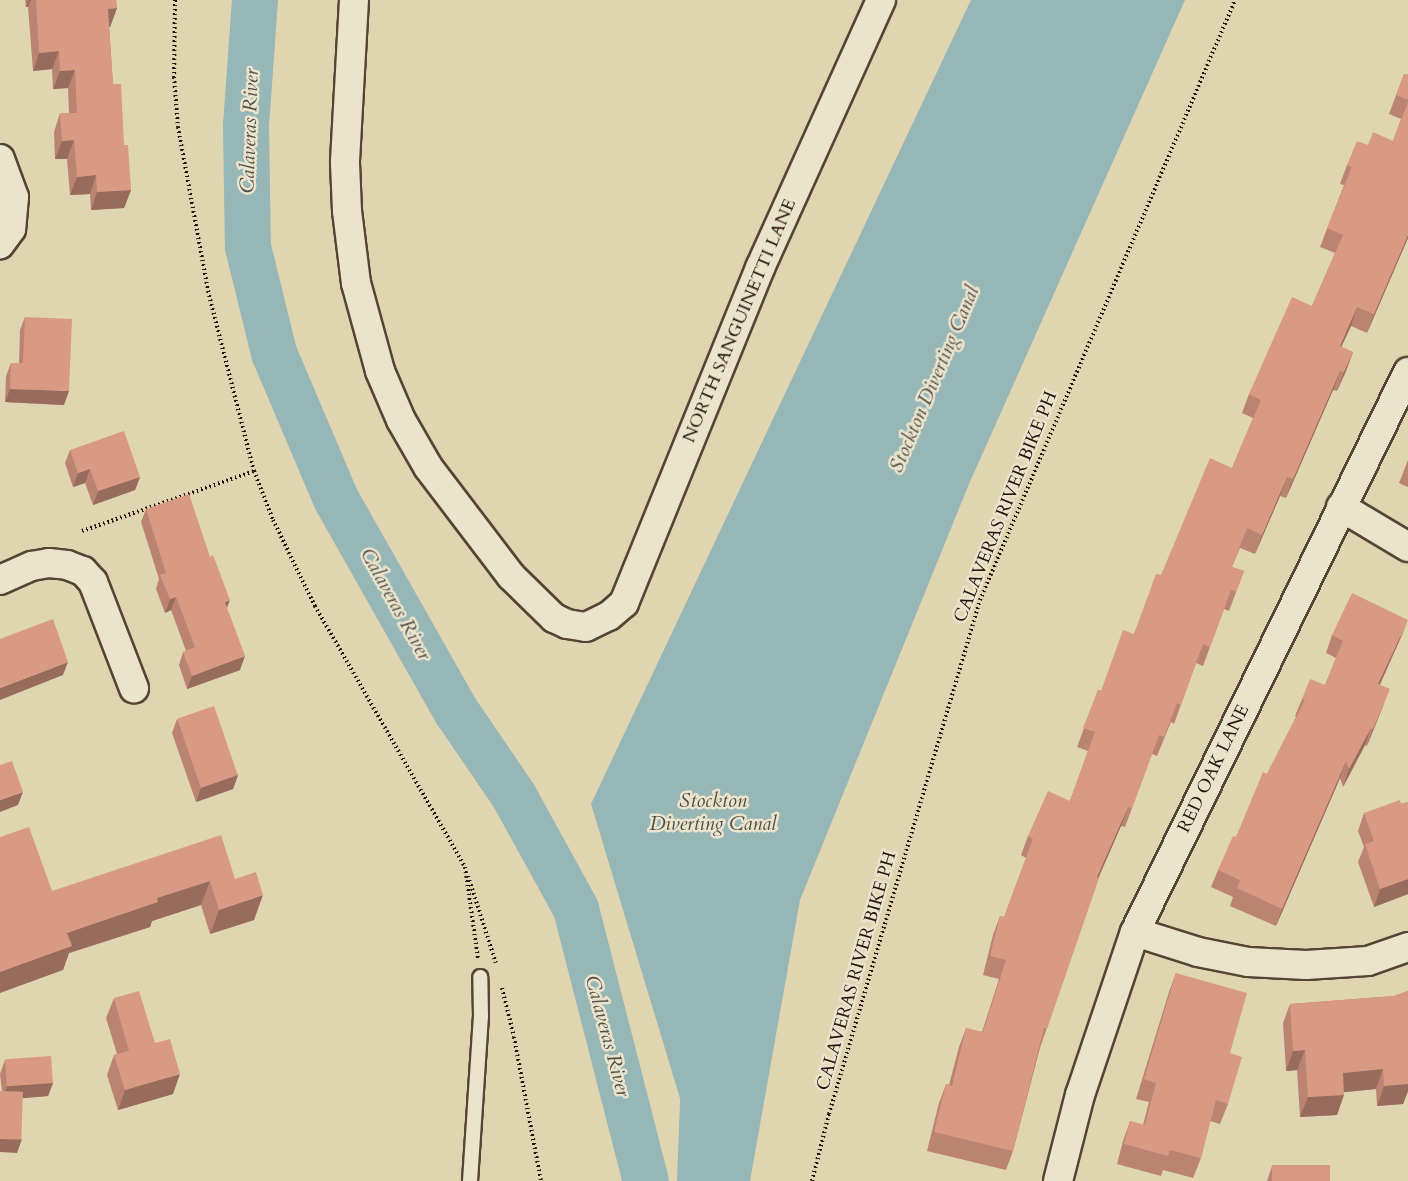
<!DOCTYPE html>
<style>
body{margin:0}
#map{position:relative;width:1408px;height:1181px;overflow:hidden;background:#e0d5b1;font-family:Cardo,serif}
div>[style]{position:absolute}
.water>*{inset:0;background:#97b6b6}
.river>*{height:46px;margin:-23px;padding:0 23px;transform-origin:23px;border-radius:23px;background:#97b6b6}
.path>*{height:4px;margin-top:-2px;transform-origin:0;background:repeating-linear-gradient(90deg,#28130b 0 1.5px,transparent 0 4.5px)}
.roads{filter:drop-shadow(2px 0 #564434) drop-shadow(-2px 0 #564434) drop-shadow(0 2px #564434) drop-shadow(0 -2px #564434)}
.lane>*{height:14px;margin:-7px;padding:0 7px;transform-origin:7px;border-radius:7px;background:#ebe4cc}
.street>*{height:28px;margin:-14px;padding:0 14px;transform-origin:14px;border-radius:14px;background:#ebe4cc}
.wall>*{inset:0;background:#bb8472}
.shaded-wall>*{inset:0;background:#986c5c}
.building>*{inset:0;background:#d99a84;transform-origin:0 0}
span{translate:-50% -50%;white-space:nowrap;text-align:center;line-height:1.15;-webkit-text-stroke:5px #ebe4cc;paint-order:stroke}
.street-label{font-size:18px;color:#28130b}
.water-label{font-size:20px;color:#4f4c47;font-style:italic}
</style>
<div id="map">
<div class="water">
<i style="clip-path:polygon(971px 0,1185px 0,969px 484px,800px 900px,750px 1181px,705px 1181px,591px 804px)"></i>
</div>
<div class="river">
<i style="left:255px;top:0;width:125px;rotate:94.1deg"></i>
<i style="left:246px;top:125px;width:122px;rotate:89.1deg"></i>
<i style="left:248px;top:247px;width:109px;rotate:76.2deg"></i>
<i style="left:274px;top:353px;width:159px;rotate:67deg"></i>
<i style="left:336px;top:499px;width:244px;rotate:60.5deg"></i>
<i style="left:456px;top:711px;width:103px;rotate:55.7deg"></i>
<i style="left:514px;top:796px;width:129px;rotate:61.2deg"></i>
<i style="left:576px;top:909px;width:281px;rotate:75.6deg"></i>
<i style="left:700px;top:1181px;width:79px;rotate:-87.8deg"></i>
</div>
<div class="path">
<i style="left:175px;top:0;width:77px;rotate:90.7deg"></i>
<i style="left:174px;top:77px;width:50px;rotate:85.4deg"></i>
<i style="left:178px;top:127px;width:167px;rotate:79.6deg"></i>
<i style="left:208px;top:291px;width:186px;rotate:75.7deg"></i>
<i style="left:254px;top:471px;width:53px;rotate:68.8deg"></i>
<i style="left:273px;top:520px;width:96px;rotate:64deg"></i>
<i style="left:315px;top:606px;width:301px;rotate:60.1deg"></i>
<i style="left:465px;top:867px;width:92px;rotate:81.9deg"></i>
<i style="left:82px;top:531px;width:182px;rotate:-19.2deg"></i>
<i style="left:468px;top:876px;width:91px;rotate:72.2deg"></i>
<i style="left:502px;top:988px;width:50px;rotate:76.2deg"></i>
<i style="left:514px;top:1037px;width:147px;rotate:79.4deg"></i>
<i style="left:812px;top:1181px;width:69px;rotate:-75.8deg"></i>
<i style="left:829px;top:1114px;width:536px;rotate:-73.63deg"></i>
<i style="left:980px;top:600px;width:652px;rotate:-66.97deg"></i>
</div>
<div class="roads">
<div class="lane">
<i style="left:470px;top:1181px;width:165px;rotate:-86.2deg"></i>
<i style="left:481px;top:1016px;width:39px;rotate:-91deg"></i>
</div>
<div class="street">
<i style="left:354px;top:0;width:163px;rotate:93.2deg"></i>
<i style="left:345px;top:163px;width:48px;rotate:87.6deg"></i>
<i style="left:347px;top:211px;width:73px;rotate:82.9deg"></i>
<i style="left:356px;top:283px;width:91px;rotate:74.7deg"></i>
<i style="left:380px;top:371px;width:53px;rotate:66.8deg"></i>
<i style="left:401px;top:420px;width:54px;rotate:60.1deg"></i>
<i style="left:428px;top:467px;width:137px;rotate:52.7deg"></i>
<i style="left:511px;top:576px;width:60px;rotate:44.3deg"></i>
<i style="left:554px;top:618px;width:14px;rotate:25deg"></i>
<i style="left:567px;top:624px;width:19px;rotate:9deg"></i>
<i style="left:586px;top:627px;width:25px;rotate:-26deg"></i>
<i style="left:609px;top:616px;width:20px;rotate:-41deg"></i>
<i style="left:624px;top:603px;width:362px;rotate:-67.9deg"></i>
<i style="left:760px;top:268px;width:294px;rotate:-65.7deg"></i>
<i style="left:0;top:159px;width:40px;rotate:69.8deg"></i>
<i style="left:14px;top:197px;width:32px;rotate:95deg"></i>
<i style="left:11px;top:229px;width:19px;rotate:126deg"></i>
<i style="left:1341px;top:507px;width:78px;rotate:30.8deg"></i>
<i style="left:0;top:580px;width:35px;rotate:-24deg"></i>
<i style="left:32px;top:566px;width:17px;rotate:-10deg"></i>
<i style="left:49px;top:563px;width:18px;rotate:6deg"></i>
<i style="left:67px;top:565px;width:17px;rotate:21deg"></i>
<i style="left:83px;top:571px;width:15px;rotate:48deg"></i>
<i style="left:93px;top:582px;width:114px;rotate:68.9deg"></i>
<i style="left:1135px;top:932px;width:66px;rotate:17.6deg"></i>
<i style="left:1198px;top:952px;width:51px;rotate:11.3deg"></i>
<i style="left:1248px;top:962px;width:58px;rotate:3deg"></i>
<i style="left:1306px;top:965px;width:62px;rotate:-3.7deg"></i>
<i style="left:1368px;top:961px;width:42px;rotate:-19.3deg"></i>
<i style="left:1058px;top:1181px;width:89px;rotate:-75.7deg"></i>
<i style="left:1080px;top:1095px;width:172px;rotate:-71.4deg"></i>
<i style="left:1135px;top:932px;width:623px;rotate:-64.01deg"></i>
</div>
</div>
<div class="wall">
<i style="clip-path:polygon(25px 0,116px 0,117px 8px,110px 27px,109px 27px,113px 84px,124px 145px,131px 190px,124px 208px,91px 210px,90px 194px,70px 195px,67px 159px,55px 159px,54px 132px,60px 113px,69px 113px,68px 88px,53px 89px,52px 69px,33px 71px,28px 7px,26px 7px)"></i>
<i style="clip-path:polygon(1404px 74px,1407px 75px,1408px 74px,1408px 238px,1367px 333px,1351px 326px,1341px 347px,1353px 352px,1346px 371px,1337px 391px,1333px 390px,1286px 498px,1280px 496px,1255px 554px,1240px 548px,1232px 567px,1244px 571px,1229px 611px,1224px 609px,1203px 666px,1196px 663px,1174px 724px,1171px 722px,1157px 756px,1152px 754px,1125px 827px,1121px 826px,1099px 877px,1040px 1048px,1013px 1151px,1006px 1170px,927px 1151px,939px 1103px,946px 1084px,949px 1085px,959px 1047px,966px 1028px,982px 1032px,999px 979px,983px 975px,993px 935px,1000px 916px,1004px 917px,1026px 858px,1021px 855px,1028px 836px,1070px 801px,1088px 751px,1077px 747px,1098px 690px,1101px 691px,1134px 634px,1161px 575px,1232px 468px,1253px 418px,1242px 413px,1249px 394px,1312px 306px,1335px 253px,1320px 247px,1344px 185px,1340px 184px,1347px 165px,1368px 145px,1393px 141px,1401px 119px,1389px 114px)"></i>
<i style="clip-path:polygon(25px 317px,64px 405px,5px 402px,6px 376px,11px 363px,19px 363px,20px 330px)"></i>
<i style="clip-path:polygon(70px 450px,140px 477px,135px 490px,93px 505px,85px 483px,73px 487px,65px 463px)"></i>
<i style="clip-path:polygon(1408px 460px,1408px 487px,1399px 483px)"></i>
<i style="clip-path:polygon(146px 509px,227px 609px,240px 670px,187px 689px,179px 665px,183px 652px,186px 651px,171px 610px,165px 613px,156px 589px,159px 579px,141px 522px)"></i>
<i style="clip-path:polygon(1332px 635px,1401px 637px,1380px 685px,1383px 706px,1367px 746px,1365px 745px,1343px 787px,1340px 778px,1276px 926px,1230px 906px,1233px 897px,1211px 887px,1218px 870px,1236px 837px,1267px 774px,1296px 717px,1295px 716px,1302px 699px,1325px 685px,1336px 658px,1326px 653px)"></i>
<i style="clip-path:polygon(177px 719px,238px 775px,233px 789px,196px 802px,172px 733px)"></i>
<i style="clip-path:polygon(1408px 802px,1408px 894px,1374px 907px,1358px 862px,1364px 847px,1358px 831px,1364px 813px)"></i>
<i style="clip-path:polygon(235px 879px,254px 920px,210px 934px,201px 905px,152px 921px,150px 927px,69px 953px,63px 970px,52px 891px)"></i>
<i style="clip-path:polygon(1176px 973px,1230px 1053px,1228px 1104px,1220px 1124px,1210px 1121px,1201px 1158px,1193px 1178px,1163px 1170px,1161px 1176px,1117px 1164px,1123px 1141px,1130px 1121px,1143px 1125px,1149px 1102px,1136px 1099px,1169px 992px)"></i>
<i style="clip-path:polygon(1408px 991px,1408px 1091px,1403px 1104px,1377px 1106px,1376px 1089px,1344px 1092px,1337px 1115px,1300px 1117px,1297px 1070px,1286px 1071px,1283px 1023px,1290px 1004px,1394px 996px)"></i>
<i style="clip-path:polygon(114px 998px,155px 1043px,173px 1094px,118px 1110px,107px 1075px,114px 1055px,117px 1054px,106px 1018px)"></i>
<i style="clip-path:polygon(5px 1060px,53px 1083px,48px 1096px,22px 1098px,17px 1153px,2px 1091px,0 1074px)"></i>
<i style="clip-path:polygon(1272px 1166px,1330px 1181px,1267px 1181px)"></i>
</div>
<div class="shaded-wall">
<i style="clip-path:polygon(28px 0,31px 0,28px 7px,26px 7px)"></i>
<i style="clip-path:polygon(117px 8px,110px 27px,101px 27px,108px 9px)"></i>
<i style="clip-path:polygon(59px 51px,52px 69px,33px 71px,39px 53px)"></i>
<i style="clip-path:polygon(75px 70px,68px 88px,53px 89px,60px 71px)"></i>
<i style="clip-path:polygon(74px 140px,67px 159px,55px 159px,62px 141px)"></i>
<i style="clip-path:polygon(96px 175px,90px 194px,70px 195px,77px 177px)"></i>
<i style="clip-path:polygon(131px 190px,124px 208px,91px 210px,97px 192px)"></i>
<i style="clip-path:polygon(1408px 235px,1408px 238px,1367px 333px,1374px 314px)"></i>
<i style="clip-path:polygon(1357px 307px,1351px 326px,1333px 365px,1340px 346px)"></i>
<i style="clip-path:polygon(1353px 352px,1346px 371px,1337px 391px,1344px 372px)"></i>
<i style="clip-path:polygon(1340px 371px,1333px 390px,1286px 498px,1293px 479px)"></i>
<i style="clip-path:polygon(10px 389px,69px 391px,64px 405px,5px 402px)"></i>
<i style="clip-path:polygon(90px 469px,85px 483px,73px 487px,78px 473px)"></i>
<i style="clip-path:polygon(140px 477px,135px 490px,93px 505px,98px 491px)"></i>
<i style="clip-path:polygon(1287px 477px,1280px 496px,1255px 554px,1262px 535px)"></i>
<i style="clip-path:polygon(176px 597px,171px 610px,165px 613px,170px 599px)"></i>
<i style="clip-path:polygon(230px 600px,225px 613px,225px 602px)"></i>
<i style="clip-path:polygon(1408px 620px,1401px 637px,1372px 701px,1378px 684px)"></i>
<i style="clip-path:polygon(245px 656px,240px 670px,187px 689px,192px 676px)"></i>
<i style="clip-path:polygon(68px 662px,63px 675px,0 700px,0 688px)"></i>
<i style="clip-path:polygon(1390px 689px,1383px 706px,1367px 746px,1373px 729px)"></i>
<i style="clip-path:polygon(1371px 728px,1365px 745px,1343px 787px,1349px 769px)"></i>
<i style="clip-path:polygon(1346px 761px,1340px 778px,1276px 926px,1282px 909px)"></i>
<i style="clip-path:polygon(238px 775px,233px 789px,196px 802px,201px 788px)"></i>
<i style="clip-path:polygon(23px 792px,18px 805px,0 812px,0 800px)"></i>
<i style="clip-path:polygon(1128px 807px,1121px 826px,1090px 896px,1097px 877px)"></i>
<i style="clip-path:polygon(1408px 879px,1408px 894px,1374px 907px,1380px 889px)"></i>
<i style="clip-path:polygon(210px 881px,201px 905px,152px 921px,150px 927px,69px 953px,63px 970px,0 993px,0 972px,67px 933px,157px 898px)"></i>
<i style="clip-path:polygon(263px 895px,254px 920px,210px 934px,219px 910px)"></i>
<i style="clip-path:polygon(1305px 1050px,1297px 1070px,1286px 1071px,1293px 1051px)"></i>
<i style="clip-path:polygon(1383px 1069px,1376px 1089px,1336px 1093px,1343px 1073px)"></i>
<i style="clip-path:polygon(180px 1074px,173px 1094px,118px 1110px,125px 1090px)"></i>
<i style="clip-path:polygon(1408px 1076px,1408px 1091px,1403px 1104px,1377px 1106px,1384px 1086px)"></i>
<i style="clip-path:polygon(53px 1083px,48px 1096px,2px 1100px,7px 1086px)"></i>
<i style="clip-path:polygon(1344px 1095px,1337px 1115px,1300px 1117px,1308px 1097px)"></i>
<i style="clip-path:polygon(0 1139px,22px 1139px,17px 1153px,0 1152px)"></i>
</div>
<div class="building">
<i style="clip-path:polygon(36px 0,116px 0,117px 8px,108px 9px,113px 84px,121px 84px,124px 145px,128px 145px,131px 190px,97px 192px,96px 175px,77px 177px,74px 140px,62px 141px,60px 113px,77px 113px,75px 70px,60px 71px,59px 51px,39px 53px)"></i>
<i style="clip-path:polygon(1404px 74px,1408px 75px,1408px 74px,1408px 100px,1396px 95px)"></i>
<i style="clip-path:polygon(1408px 102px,1408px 235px,1374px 314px,1357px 307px,1340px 346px,1353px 352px,1344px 372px,1340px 371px,1293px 479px,1287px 477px,1262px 535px,1247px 528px,1232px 567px,1244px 571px,1236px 592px,1231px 590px,1210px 647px,1203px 644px,1181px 705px,1177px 703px,1164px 737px,1159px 735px,1132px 808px,1128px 807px,1097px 877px,1099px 878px,1047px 1029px,1044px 1028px,1013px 1151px,934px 1132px,946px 1084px,952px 1086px,966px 1028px,983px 1032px,1006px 960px,990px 956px,1000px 916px,1004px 917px,1033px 839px,1028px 836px,1048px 791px,1070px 801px,1095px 732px,1083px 728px,1098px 690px,1101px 691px,1123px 630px,1134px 634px,1156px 574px,1161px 575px,1210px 458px,1232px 468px,1261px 400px,1249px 394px,1292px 297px,1312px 306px,1343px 235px,1327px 228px,1352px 167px,1347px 165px,1357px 141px,1368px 145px,1373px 132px,1393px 141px)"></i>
<i style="clip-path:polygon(25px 317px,72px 319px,69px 391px,10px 389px,11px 363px,23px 363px)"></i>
<i style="clip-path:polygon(124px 431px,140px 477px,98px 491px,90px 469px,78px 473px,70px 450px)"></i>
<i style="clip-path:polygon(189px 494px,210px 557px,213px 555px,230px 600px,225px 602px,245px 656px,192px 676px,183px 652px,195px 647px,176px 597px,170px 599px,160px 575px,166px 573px,146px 509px)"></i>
<i style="clip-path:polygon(1352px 593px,1408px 620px,1378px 684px,1390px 689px,1373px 729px,1371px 728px,1349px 769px,1346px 761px,1282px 909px,1237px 888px,1240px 880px,1218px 870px,1233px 836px,1236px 837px,1263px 772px,1267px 774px,1305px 700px,1302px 699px,1310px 679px,1325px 685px,1343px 641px,1332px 635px)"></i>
<i style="clip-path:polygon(53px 619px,68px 662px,0 688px,0 639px)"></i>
<i style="left:214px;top:706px;width:73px;height:39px;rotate:71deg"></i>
<i style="clip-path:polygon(12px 761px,23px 792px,0 800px,0 765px)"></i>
<i style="clip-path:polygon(1400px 800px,1401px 804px,1408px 802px,1408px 879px,1380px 889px,1365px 844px,1374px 841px,1364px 813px)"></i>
<i style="clip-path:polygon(29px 827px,52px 891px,221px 835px,235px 879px,256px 872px,263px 895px,219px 910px,210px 881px,157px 898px,158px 902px,67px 933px,72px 946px,0 972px,0 837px)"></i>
<i style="clip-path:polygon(1176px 973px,1247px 993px,1230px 1053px,1242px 1057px,1228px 1104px,1216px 1100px,1201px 1158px,1170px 1150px,1168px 1156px,1124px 1144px,1130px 1121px,1145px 1125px,1156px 1083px,1144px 1079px)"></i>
<i style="clip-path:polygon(139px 991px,155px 1043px,170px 1039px,180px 1074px,125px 1090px,114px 1055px,129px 1051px,114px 998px)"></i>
<i style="clip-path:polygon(1408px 991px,1408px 1084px,1384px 1086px,1383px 1069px,1343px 1073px,1344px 1095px,1308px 1097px,1305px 1050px,1293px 1051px,1290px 1004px,1394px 996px)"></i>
<i style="left:51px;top:1056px;width:27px;height:46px;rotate:86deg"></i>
<i style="left:0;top:1091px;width:23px;height:48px;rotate:2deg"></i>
<i style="left:1330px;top:1165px;width:16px;height:58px;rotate:90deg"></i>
</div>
<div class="street-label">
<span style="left:740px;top:321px;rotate:-67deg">NORTH SANGUINETTI LANE</span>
<span style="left:1006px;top:507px;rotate:-68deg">CALAVERAS RIVER BIKE PH</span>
<span style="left:1214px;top:769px;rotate:-64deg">RED OAK LANE</span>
<span style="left:857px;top:971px;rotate:-74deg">CALAVERAS RIVER BIKE PH</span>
</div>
<div class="water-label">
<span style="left:249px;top:131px;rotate:-88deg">Calaveras River</span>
<span style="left:934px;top:379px;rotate:-67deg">Stockton Diverting Canal</span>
<span style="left:396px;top:604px;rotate:61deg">Calaveras River</span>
<span style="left:713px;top:812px">Stockton<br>Diverting Canal</span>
<span style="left:608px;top:1036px;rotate:75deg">Calaveras River</span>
</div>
</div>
